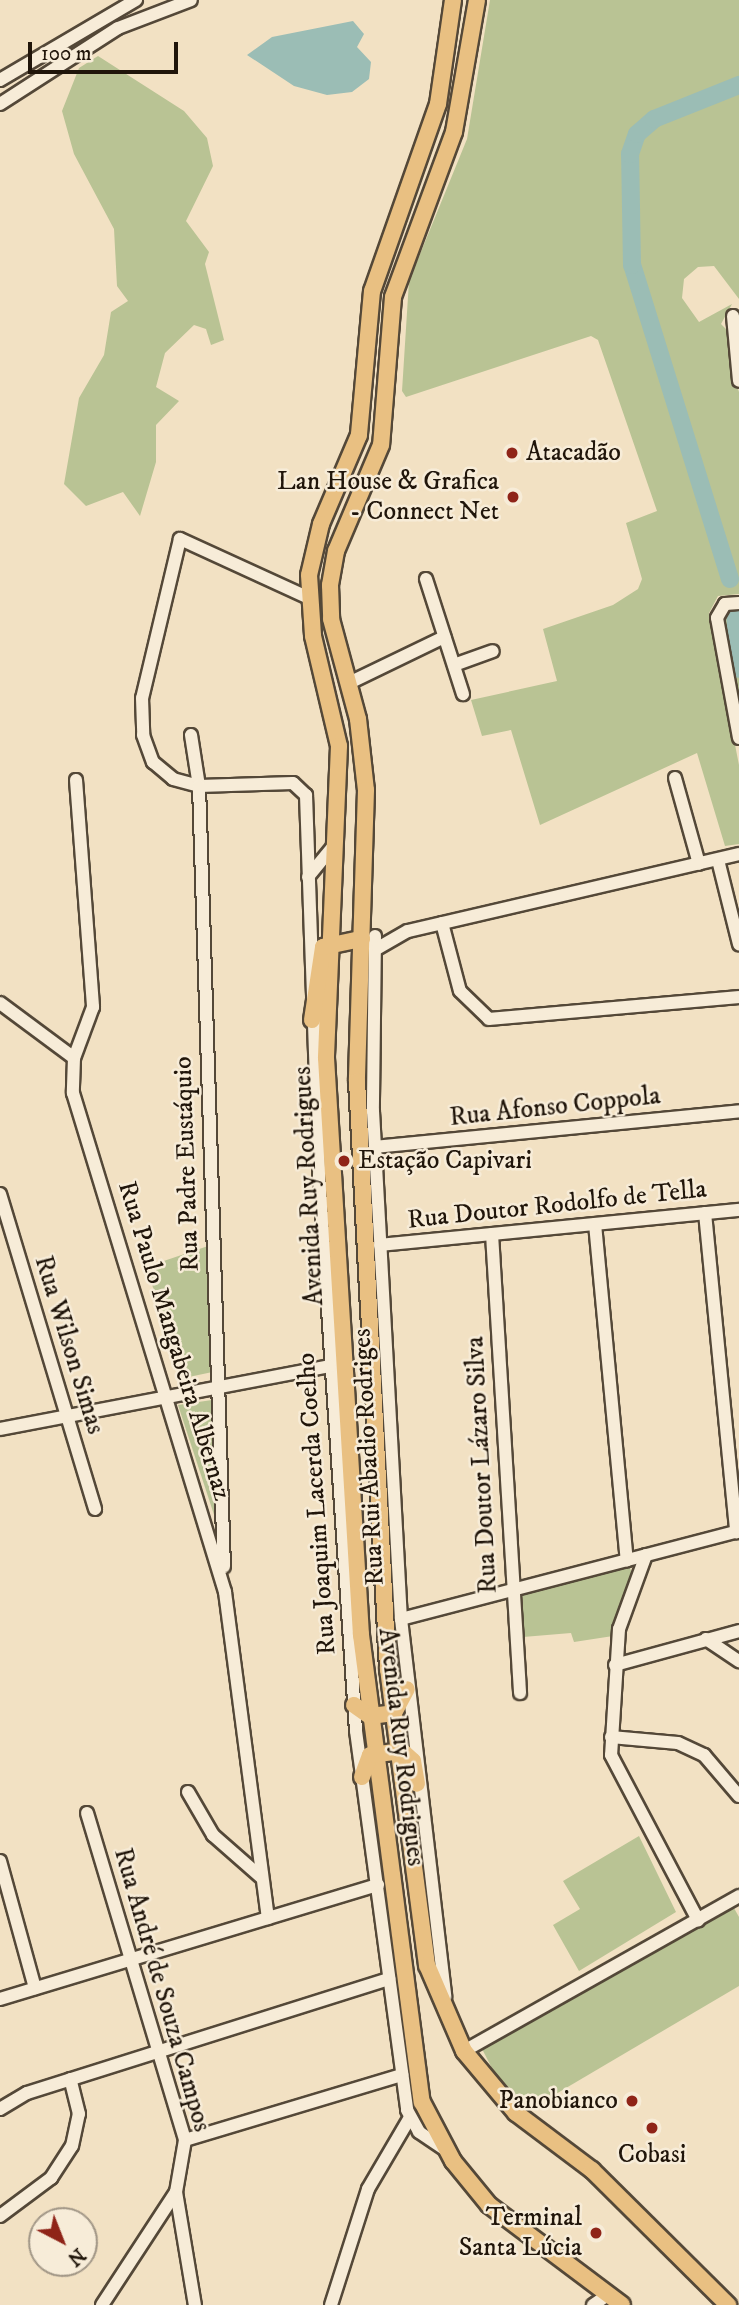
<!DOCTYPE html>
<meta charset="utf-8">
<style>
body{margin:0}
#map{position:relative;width:739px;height:2305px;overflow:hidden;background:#f2e1c3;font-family:"IM FELL DW Pica",serif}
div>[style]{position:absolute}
.green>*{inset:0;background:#b9c394}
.water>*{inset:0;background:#9bbdb5}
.river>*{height:18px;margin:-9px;padding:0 9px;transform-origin:9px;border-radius:9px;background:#9bbdb5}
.roads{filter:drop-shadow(2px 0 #544838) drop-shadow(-2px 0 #544838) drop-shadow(0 2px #544838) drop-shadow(0 -2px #544838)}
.minor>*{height:12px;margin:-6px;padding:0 6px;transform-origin:6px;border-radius:6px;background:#f7ecd8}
.major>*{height:16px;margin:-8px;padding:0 8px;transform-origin:8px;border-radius:8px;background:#e9c082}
.dots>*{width:19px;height:19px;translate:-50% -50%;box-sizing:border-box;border:4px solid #f7ecd8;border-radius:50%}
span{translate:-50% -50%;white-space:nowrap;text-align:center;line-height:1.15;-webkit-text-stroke:5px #f7ecd8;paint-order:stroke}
.poi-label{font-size:26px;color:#20150a}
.left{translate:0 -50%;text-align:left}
.right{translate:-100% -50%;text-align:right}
.street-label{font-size:26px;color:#20150a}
.north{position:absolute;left:28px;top:2207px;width:70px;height:70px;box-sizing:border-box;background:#f7ecd8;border:2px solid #a19686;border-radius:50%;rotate:138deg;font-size:19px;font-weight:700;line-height:28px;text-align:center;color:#20150a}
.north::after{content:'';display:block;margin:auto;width:24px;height:32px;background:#8f2418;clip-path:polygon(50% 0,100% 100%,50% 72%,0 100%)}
.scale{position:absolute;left:28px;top:42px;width:150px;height:32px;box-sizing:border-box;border:4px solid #20150a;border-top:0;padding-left:9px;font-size:21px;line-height:24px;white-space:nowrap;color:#20150a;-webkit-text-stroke:5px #f7ecd8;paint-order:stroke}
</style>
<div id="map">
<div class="green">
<i style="clip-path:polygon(490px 0,739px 0,739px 299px,714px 266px,698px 267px,684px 279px,682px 298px,699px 322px,732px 304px,721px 324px,733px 336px,731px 365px,739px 392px,739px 594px,718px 596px,709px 613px,739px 765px,739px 844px,725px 846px,697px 753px,540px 825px,511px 730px,482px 736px,471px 700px,557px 681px,543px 629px,613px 605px,638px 589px,642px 579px,626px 523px,657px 511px,598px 340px,591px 336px,406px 397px,402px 391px,409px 281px,467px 139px)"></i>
<i style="clip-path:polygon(98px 56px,184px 111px,207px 138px,213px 166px,186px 221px,209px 252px,205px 264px,224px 340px,211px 345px,206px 329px,194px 325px,165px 353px,156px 387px,179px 401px,156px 425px,156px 462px,140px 516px,123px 492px,86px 506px,64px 484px,79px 398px,104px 355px,111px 312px,128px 301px,117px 286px,114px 229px,74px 154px,62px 111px,79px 68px)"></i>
<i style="clip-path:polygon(730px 613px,739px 616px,739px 715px,722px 619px)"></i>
<i style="clip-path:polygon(214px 1244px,222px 1370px,184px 1378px,146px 1267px)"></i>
<i style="clip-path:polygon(212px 1400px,219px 1530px,178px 1405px)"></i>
<i style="clip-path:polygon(629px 1566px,633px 1575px,613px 1636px,574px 1642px,571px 1633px,523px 1637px,522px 1595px)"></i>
<i style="clip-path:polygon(639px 1836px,676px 1912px,579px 1971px,553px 1925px,580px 1909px,563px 1881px)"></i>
<i style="clip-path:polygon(730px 1901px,739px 1917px,739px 1986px,527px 2111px,498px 2080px,479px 2043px)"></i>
</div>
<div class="water">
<i style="clip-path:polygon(353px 21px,364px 34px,357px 47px,371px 62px,369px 79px,352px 92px,327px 95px,294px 86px,247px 55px,272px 37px)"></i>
</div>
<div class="river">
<i style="left:730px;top:579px;width:329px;rotate:-107.3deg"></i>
<i style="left:632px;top:265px;width:111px;rotate:-91deg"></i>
<i style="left:630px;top:154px;width:21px;rotate:-71deg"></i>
<i style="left:637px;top:134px;width:23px;rotate:-41deg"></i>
<i style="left:654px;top:119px;width:92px;rotate:-21.8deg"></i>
<i style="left:735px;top:612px;width:57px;rotate:86deg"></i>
</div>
<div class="roads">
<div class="minor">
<i style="left:0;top:80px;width:158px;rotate:-30.5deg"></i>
<i style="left:0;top:104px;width:140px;rotate:-32.8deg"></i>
<i style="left:118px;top:28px;width:78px;rotate:-21deg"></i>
<i style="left:733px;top:316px;width:65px;rotate:84.7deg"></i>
<i style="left:426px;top:579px;width:121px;rotate:72.2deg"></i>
<i style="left:309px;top:598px;width:142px;rotate:-155.4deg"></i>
<i style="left:180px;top:539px;width:163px;rotate:103.4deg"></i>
<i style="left:142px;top:698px;width:37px;rotate:88deg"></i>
<i style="left:143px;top:735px;width:29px;rotate:70deg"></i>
<i style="left:153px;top:762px;width:26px;rotate:40deg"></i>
<i style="left:173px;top:779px;width:27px;rotate:15deg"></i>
<i style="left:199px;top:786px;width:94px;rotate:-1.8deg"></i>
<i style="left:293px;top:783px;width:18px;rotate:43deg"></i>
<i style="left:306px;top:795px;width:379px;rotate:88deg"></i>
<i style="left:319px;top:1174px;width:558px;rotate:86.2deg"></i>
<i style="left:356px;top:1731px;width:382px;rotate:82.3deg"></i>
<i style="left:407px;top:2110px;width:25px;rotate:61deg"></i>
<i style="left:419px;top:2132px;width:34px;rotate:34deg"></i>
<i style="left:739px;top:603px;width:14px;rotate:176deg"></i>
<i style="left:725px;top:604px;width:16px;rotate:120deg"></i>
<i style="left:717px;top:618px;width:122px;rotate:79.6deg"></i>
<i style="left:454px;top:665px;width:41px;rotate:-19.7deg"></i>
<i style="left:349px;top:683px;width:106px;rotate:-25.8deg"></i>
<i style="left:191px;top:735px;width:52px;rotate:81.1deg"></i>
<i style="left:199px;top:786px;width:781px;rotate:88.17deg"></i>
<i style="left:675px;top:778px;width:89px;rotate:74.4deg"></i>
<i style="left:76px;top:780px;width:228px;rotate:85.7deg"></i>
<i style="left:93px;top:1007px;width:54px;rotate:110.4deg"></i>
<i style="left:74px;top:1058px;width:35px;rotate:92deg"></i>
<i style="left:73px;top:1093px;width:522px;rotate:73.06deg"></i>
<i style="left:225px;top:1592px;width:329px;rotate:82.5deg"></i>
<i style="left:718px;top:860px;width:87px;rotate:76deg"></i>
<i style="left:308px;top:877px;width:44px;rotate:-50.5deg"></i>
<i style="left:442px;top:923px;width:70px;rotate:75.2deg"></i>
<i style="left:460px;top:991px;width:40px;rotate:44deg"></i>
<i style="left:489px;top:1019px;width:251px;rotate:-5deg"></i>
<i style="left:375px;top:936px;width:175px;rotate:90.7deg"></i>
<i style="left:373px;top:1111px;width:509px;rotate:86.85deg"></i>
<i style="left:401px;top:1619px;width:380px;rotate:83.3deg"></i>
<i style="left:378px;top:948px;width:34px;rotate:-30deg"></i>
<i style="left:408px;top:931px;width:340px;rotate:-13.1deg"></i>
<i style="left:0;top:1003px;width:92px;rotate:36.6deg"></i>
<i style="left:375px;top:1147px;width:366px;rotate:-5.6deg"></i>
<i style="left:0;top:1194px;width:329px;rotate:73.2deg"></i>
<i style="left:705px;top:1213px;width:321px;rotate:84.4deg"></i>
<i style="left:595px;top:1224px;width:338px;rotate:84.6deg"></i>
<i style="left:492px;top:1234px;width:460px;rotate:86.5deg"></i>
<i style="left:380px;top:1245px;width:361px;rotate:-5.6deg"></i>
<i style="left:0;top:1429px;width:336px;rotate:-10.8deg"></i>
<i style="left:646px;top:1555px;width:79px;rotate:110deg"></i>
<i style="left:619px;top:1629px;width:126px;rotate:93.6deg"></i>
<i style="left:611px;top:1755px;width:187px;rotate:62.2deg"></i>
<i style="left:401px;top:1619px;width:349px;rotate:-14.6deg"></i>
<i style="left:706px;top:1639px;width:40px;rotate:34deg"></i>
<i style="left:615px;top:1665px;width:129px;rotate:-15.3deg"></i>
<i style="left:611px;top:1737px;width:67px;rotate:5.1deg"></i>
<i style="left:678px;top:1743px;width:29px;rotate:25deg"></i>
<i style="left:704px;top:1755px;width:54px;rotate:49.5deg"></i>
<i style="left:188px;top:1792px;width:50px;rotate:59.8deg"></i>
<i style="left:213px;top:1835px;width:64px;rotate:41.2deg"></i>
<i style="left:87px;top:1813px;width:341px;rotate:73.3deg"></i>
<i style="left:185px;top:2140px;width:53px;rotate:99.8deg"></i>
<i style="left:176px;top:2192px;width:115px;rotate:80.5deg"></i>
<i style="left:0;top:1861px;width:132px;rotate:74.6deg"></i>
<i style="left:0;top:1999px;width:395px;rotate:-16.8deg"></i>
<i style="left:464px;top:2051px;width:316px;rotate:-29.4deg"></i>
<i style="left:0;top:2109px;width:31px;rotate:-31deg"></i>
<i style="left:27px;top:2093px;width:380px;rotate:-17.5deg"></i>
<i style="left:185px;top:2140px;width:227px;rotate:-16.7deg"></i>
<i style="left:0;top:2216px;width:64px;rotate:-36.7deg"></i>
<i style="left:51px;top:2178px;width:38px;rotate:-57deg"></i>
<i style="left:72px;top:2146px;width:33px;rotate:-78deg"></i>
<i style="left:79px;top:2114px;width:36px;rotate:-104deg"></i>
<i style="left:102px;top:2305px;width:135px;rotate:-56.8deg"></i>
<i style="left:331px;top:2305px;width:122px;rotate:-72.3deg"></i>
<i style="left:368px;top:2189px;width:81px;rotate:-59.6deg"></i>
<i style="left:593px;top:2305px;width:18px;rotate:-34deg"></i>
</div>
<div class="major">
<i style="left:453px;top:0;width:105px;rotate:98.2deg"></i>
<i style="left:438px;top:104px;width:198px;rotate:109.4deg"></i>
<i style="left:372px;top:291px;width:145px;rotate:95.2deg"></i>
<i style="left:359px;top:435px;width:97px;rotate:113.1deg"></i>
<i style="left:321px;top:524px;width:52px;rotate:103.2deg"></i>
<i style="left:309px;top:575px;width:61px;rotate:86.2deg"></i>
<i style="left:313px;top:636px;width:113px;rotate:76.7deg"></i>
<i style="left:339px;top:746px;width:312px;rotate:92.4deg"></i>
<i style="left:326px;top:1058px;width:578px;rotate:86.53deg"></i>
<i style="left:361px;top:1635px;width:471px;rotate:82.6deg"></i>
<i style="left:422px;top:2102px;width:67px;rotate:62.3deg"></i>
<i style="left:453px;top:2161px;width:57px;rotate:50.7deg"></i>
<i style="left:489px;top:2205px;width:166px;rotate:36.9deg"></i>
<i style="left:477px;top:0;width:134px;rotate:99.9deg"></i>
<i style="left:454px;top:132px;width:176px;rotate:110.3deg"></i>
<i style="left:393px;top:297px;width:148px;rotate:94.6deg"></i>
<i style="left:381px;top:445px;width:115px;rotate:113deg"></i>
<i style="left:336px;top:551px;width:35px;rotate:100deg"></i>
<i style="left:330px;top:585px;width:34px;rotate:88deg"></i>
<i style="left:331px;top:619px;width:104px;rotate:74.9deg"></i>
<i style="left:358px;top:719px;width:71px;rotate:83.6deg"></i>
<i style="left:366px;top:790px;width:291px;rotate:91.8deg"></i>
<i style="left:357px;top:1081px;width:589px;rotate:86.98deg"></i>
<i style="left:388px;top:1669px;width:299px;rotate:82.5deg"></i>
<i style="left:427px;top:1965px;width:94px;rotate:66.7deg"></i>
<i style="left:464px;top:2051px;width:81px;rotate:50deg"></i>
<i style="left:516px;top:2113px;width:95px;rotate:36.9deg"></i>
<i style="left:592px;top:2170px;width:192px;rotate:44.8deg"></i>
<i style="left:312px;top:1020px;width:74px;rotate:-81.4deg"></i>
<i style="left:323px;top:947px;width:40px;rotate:-12deg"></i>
<i style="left:354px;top:1705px;width:19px;rotate:35deg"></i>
<i style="left:370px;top:1716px;width:24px;rotate:-7deg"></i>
<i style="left:394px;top:1713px;width:27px;rotate:-62deg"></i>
<i style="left:362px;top:1777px;width:23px;rotate:-70deg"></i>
<i style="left:370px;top:1755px;width:32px;rotate:-7deg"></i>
<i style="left:402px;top:1751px;width:15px;rotate:42deg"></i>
<i style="left:413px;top:1761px;width:23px;rotate:80deg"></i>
</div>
</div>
<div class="dots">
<i style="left:512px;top:453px;background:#8f2418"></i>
<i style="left:513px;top:497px;background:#8f2418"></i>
<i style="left:344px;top:1161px;background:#8f2418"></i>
<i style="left:632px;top:2101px;background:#8f2418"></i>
<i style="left:652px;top:2128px;background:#8f2418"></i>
<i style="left:596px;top:2233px;background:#8f2418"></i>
</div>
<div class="poi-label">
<span class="left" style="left:526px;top:453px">Atacadão</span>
<span class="right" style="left:499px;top:497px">Lan House &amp; Grafica<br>- Connect Net</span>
<span class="left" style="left:358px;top:1161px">Estação Capivari</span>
<span class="right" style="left:618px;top:2101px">Panobianco</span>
<span style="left:652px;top:2155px">Cobasi</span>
<span class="right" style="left:582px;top:2233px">Terminal<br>Santa Lúcia</span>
</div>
<div class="street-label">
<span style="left:555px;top:1107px;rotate:-6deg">Rua Afonso Coppola</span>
<span style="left:187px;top:1164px;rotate:-92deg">Rua Padre Eustáquio</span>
<span style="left:309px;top:1186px;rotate:-93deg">Avenida Ruy Rodrigues</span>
<span style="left:557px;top:1205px;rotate:-6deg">Rua Doutor Rodolfo de Tella</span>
<span style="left:174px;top:1341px;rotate:73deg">Rua Paulo Mangabeira Albernaz</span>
<span style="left:69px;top:1345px;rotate:73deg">Rua Wilson Simas</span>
<span style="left:369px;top:1457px;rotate:-93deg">Rua Rui Abadio Rodriges</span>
<span style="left:482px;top:1465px;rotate:-93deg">Rua Doutor Lázaro Silva</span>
<span style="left:317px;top:1504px;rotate:-94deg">Rua Joaquim Lacerda Coelho</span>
<span style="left:401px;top:1747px;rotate:83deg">Avenida Ruy Rodrigues</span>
<span style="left:162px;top:1990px;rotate:74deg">Rua André de Souza Campos</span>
</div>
<div class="north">N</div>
<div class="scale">100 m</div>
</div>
